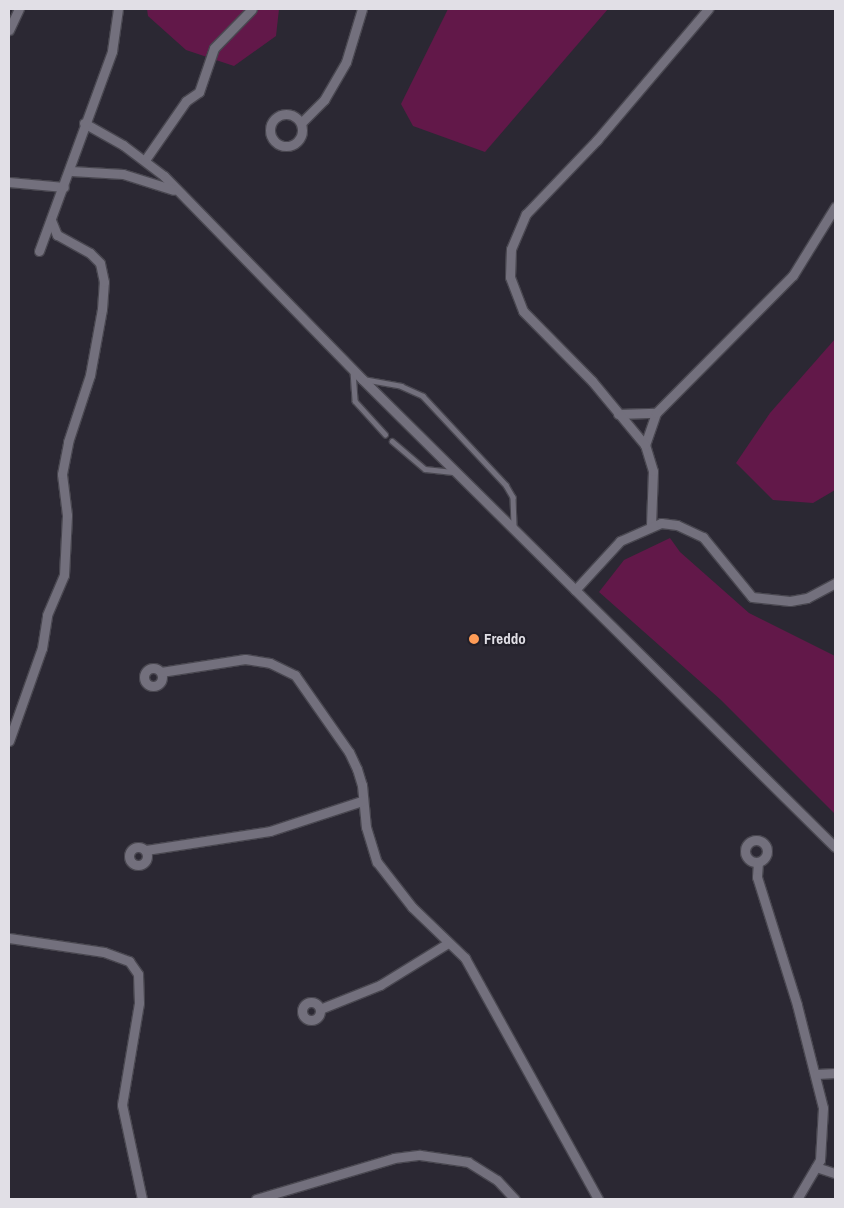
<!DOCTYPE html>
<style>
body{margin:0}
#map{position:relative;width:844px;height:1208px;overflow:hidden;background:#2b2833;font-family:"Archivo Narrow",sans-serif}
div>[style]{position:absolute}
.green>*{inset:0;background:#621849}
.roads{filter:drop-shadow(1px 0 #494750) drop-shadow(-1px 0 #494750) drop-shadow(0 1px #494750) drop-shadow(0 -1px #494750)}
.lane>*{height:4.5px;margin:-2.25px;padding:0 2.25px;transform-origin:2.25px;border-radius:2.25px;background:#73707d}
.street>*{height:9px;margin:-4.5px;padding:0 4.5px;transform-origin:4.5px;border-radius:4.5px;background:#73707d}
.street>.ring{margin:-4.5px;padding:0;box-sizing:content-box;background:none;border:9px solid #73707d;border-radius:50%}
.dots>*{width:14px;height:14px;translate:-50% -50%;box-sizing:border-box;border:2px solid #211f29;border-radius:50%}
span{translate:-50% -50%;white-space:nowrap;text-align:center;line-height:1.15;-webkit-text-stroke:4.5px #211f29;paint-order:stroke}
.poi-label{font-size:15px;color:#e1dfe6;font-weight:700}
.left{translate:0 -50%;text-align:left}
.frame{position:absolute;inset:0;border:10px solid #e1dfe6;pointer-events:none}
</style>
<div id="map">
<div class="green">
<i style="clip-path:polygon(147px 9px,279px 9px,276px 36px,234px 66px,186px 50px,148px 16px)"></i>
<i style="clip-path:polygon(448px 9px,608px 9px,485px 152px,413px 126px,401px 104px)"></i>
<i style="clip-path:polygon(835px 339px,835px 490px,813px 503px,773px 500px,736px 463px,770px 413px)"></i>
<i style="clip-path:polygon(670px 538px,680px 552px,749px 613px,835px 656px,835px 814px,721px 700px,599px 592px,624px 560px)"></i>
</div>
<div class="roads">
<div class="lane">
<i style="left:353px;top:371px;width:30px;rotate:86deg"></i>
<i style="left:355px;top:401px;width:45px;rotate:47.7deg"></i>
<i style="left:363px;top:379px;width:39px;rotate:10deg"></i>
<i style="left:401px;top:386px;width:24px;rotate:24deg"></i>
<i style="left:423px;top:396px;width:122px;rotate:47deg"></i>
<i style="left:506px;top:485px;width:14px;rotate:60deg"></i>
<i style="left:513px;top:497px;width:32px;rotate:88deg"></i>
<i style="left:392px;top:441px;width:43px;rotate:40.3deg"></i>
<i style="left:425px;top:469px;width:30px;rotate:6deg"></i>
</div>
<div class="street">
<i style="left:9px;top:30px;width:23px;rotate:-65deg"></i>
<i class="ring" style="left:270px;top:114px;width:23px;height:23px"></i>
<i style="left:84px;top:123px;width:45px;rotate:29.4deg"></i>
<i style="left:123px;top:145px;width:51px;rotate:37.1deg"></i>
<i style="left:164px;top:176px;width:284px;rotate:45.7deg"></i>
<i style="left:362px;top:379px;width:665px;rotate:44.7deg"></i>
<i style="left:301px;top:123px;width:33px;rotate:-45deg"></i>
<i style="left:324px;top:100px;width:44px;rotate:-59.9deg"></i>
<i style="left:346px;top:62px;width:55px;rotate:-73.2deg"></i>
<i style="left:145px;top:160px;width:72px;rotate:-55.2deg"></i>
<i style="left:186px;top:101px;width:16px;rotate:-35deg"></i>
<i style="left:199px;top:92px;width:46px;rotate:-71.2deg"></i>
<i style="left:214px;top:48px;width:54px;rotate:-45.7deg"></i>
<i style="left:71px;top:171px;width:52px;rotate:3.3deg"></i>
<i style="left:123px;top:174px;width:53px;rotate:17.4deg"></i>
<i style="left:9px;top:182px;width:55px;rotate:5.2deg"></i>
<i style="left:39px;top:251px;width:213px;rotate:-69.9deg"></i>
<i style="left:112px;top:51px;width:42px;rotate:-81.9deg"></i>
<i style="left:618px;top:414px;width:38px;rotate:-2deg"></i>
<i style="left:645px;top:445px;width:34px;rotate:-71deg"></i>
<i style="left:656px;top:413px;width:194px;rotate:-45.2deg"></i>
<i style="left:793px;top:275px;width:80px;rotate:-58.3deg"></i>
<i style="left:651px;top:525px;width:54px;rotate:-87.9deg"></i>
<i style="left:653px;top:471px;width:27px;rotate:-107deg"></i>
<i style="left:645px;top:445px;width:83px;rotate:-129.6deg"></i>
<i style="left:592px;top:381px;width:98px;rotate:-134.6deg"></i>
<i style="left:523px;top:311px;width:36px;rotate:-111deg"></i>
<i style="left:510px;top:277px;width:28px;rotate:-88deg"></i>
<i style="left:511px;top:249px;width:38px;rotate:-67deg"></i>
<i style="left:526px;top:214px;width:103px;rotate:-46.2deg"></i>
<i style="left:597px;top:140px;width:172px;rotate:-49.7deg"></i>
<i style="left:575px;top:590px;width:67px;rotate:-47.4deg"></i>
<i style="left:620px;top:541px;width:45px;rotate:-23.7deg"></i>
<i style="left:661px;top:523px;width:16px;rotate:7deg"></i>
<i style="left:677px;top:525px;width:29px;rotate:25deg"></i>
<i style="left:703px;top:537px;width:77px;rotate:50.8deg"></i>
<i style="left:752px;top:597px;width:38px;rotate:6deg"></i>
<i style="left:790px;top:601px;width:17px;rotate:-10deg"></i>
<i style="left:807px;top:598px;width:32px;rotate:-28deg"></i>
<i class="ring" style="left:144px;top:668px;width:9px;height:9px"></i>
<i style="left:161px;top:672px;width:85px;rotate:-8.8deg"></i>
<i style="left:245px;top:659px;width:25px;rotate:9deg"></i>
<i style="left:270px;top:663px;width:28px;rotate:26deg"></i>
<i style="left:295px;top:675px;width:94px;rotate:55deg"></i>
<i style="left:349px;top:752px;width:19px;rotate:65deg"></i>
<i style="left:357px;top:769px;width:17px;rotate:73deg"></i>
<i style="left:362px;top:785px;width:42px;rotate:84.6deg"></i>
<i style="left:366px;top:827px;width:37px;rotate:73deg"></i>
<i style="left:377px;top:862px;width:57px;rotate:52.1deg"></i>
<i style="left:412px;top:907px;width:74px;rotate:43.9deg"></i>
<i style="left:465px;top:958px;width:275px;rotate:61.1deg"></i>
<i style="left:9px;top:741px;width:99px;rotate:-70.5deg"></i>
<i style="left:42px;top:648px;width:33px;rotate:-81deg"></i>
<i style="left:47px;top:615px;width:43px;rotate:-67deg"></i>
<i style="left:64px;top:575px;width:60px;rotate:-87.1deg"></i>
<i style="left:67px;top:515px;width:41px;rotate:-97deg"></i>
<i style="left:62px;top:474px;width:33px;rotate:-79deg"></i>
<i style="left:68px;top:442px;width:71px;rotate:-71.8deg"></i>
<i style="left:90px;top:375px;width:67px;rotate:-79.7deg"></i>
<i style="left:102px;top:309px;width:27px;rotate:-86deg"></i>
<i style="left:104px;top:282px;width:19px;rotate:-102deg"></i>
<i style="left:100px;top:263px;width:14px;rotate:-135deg"></i>
<i style="left:90px;top:253px;width:38px;rotate:-151deg"></i>
<i style="left:57px;top:235px;width:16px;rotate:-112deg"></i>
<i class="ring" style="left:745px;top:840px;width:13px;height:13px"></i>
<i class="ring" style="left:129px;top:847px;width:9px;height:9px"></i>
<i style="left:146px;top:850px;width:125px;rotate:-8.7deg"></i>
<i style="left:270px;top:831px;width:97px;rotate:-18.1deg"></i>
<i style="left:758px;top:862px;width:15px;rotate:94deg"></i>
<i style="left:757px;top:877px;width:134px;rotate:72.6deg"></i>
<i style="left:797px;top:1005px;width:106px;rotate:75.8deg"></i>
<i style="left:823px;top:1108px;width:52px;rotate:93.3deg"></i>
<i style="left:820px;top:1160px;width:45px;rotate:120.5deg"></i>
<i style="left:9px;top:938px;width:96px;rotate:8.4deg"></i>
<i style="left:104px;top:952px;width:27px;rotate:20deg"></i>
<i style="left:129px;top:961px;width:16px;rotate:55deg"></i>
<i style="left:138px;top:974px;width:29px;rotate:88deg"></i>
<i style="left:139px;top:1003px;width:103px;rotate:99.5deg"></i>
<i style="left:122px;top:1105px;width:96px;rotate:78deg"></i>
<i class="ring" style="left:302px;top:1002px;width:9px;height:9px"></i>
<i style="left:320px;top:1009px;width:65px;rotate:-21.8deg"></i>
<i style="left:380px;top:985px;width:80px;rotate:-31.7deg"></i>
<i style="left:817px;top:1074px;width:18px;rotate:-3deg"></i>
<i style="left:816px;top:1167px;width:20px;rotate:18deg"></i>
<i style="left:256px;top:1199px;width:144px;rotate:-16.5deg"></i>
<i style="left:394px;top:1158px;width:26px;rotate:-7deg"></i>
<i style="left:420px;top:1155px;width:49px;rotate:8.3deg"></i>
<i style="left:468px;top:1162px;width:34px;rotate:32deg"></i>
<i style="left:497px;top:1180px;width:26px;rotate:47deg"></i>
</div>
</div>
<div class="dots">
<i style="left:474px;top:639px;background:#fe9c57"></i>
</div>
<div class="poi-label">
<span class="left" style="left:484px;top:639px">Freddo</span>
</div>
<div class="frame"></div>
</div>
